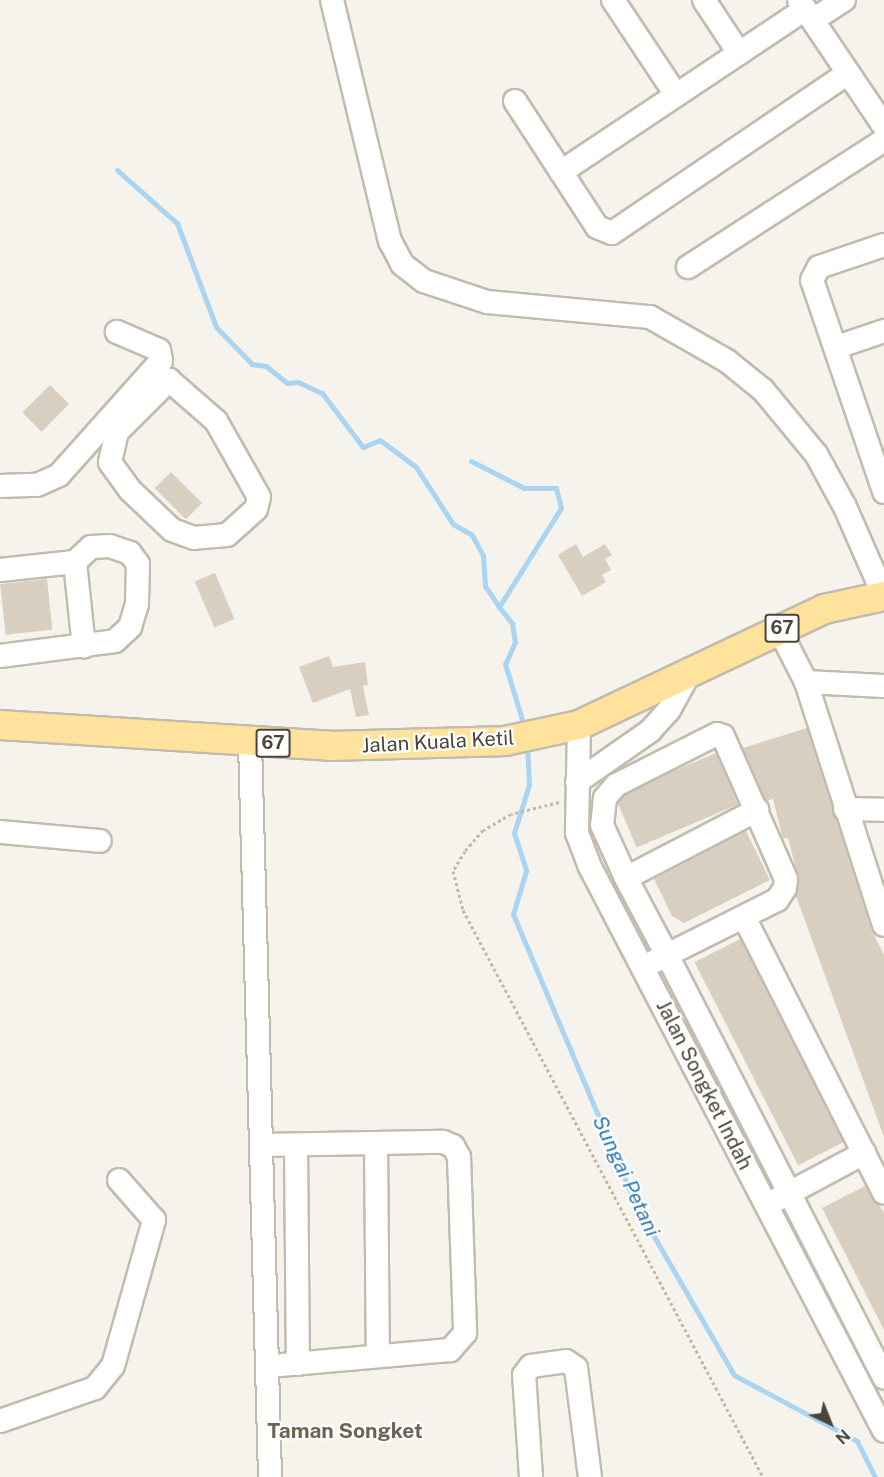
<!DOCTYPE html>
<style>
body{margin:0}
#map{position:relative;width:884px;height:1477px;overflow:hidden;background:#f6f3ec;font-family:"Public Sans",sans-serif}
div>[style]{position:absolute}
.stream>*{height:5px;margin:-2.5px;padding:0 2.5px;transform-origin:2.5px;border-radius:2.5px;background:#a9d4f2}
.building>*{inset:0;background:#d8cfc1;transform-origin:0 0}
.path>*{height:3px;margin-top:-1.5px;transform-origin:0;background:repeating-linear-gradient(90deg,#c4b79f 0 3px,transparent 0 6px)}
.roads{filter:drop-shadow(2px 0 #c2bbae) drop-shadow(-2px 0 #c2bbae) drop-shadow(0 2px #c2bbae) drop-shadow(0 -2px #c2bbae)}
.minor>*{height:22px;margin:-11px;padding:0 11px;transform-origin:11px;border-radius:11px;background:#fff}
.major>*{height:28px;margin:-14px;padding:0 14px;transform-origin:14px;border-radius:14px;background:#ffe39c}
span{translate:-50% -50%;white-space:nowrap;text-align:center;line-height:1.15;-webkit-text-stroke:4.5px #fff;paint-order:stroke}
.shield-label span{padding:2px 4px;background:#fff;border:2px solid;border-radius:4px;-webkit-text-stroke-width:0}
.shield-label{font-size:18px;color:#4b4439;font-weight:700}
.street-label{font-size:20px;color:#4b4439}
.water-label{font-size:21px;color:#2e7ab2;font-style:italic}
.neighbourhood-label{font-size:21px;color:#6e6250;font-weight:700}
.north{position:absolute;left:800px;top:1393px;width:60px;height:60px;-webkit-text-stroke:4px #fff;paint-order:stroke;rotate:137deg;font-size:16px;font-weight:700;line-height:24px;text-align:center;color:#4b4439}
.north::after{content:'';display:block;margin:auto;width:21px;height:27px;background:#4b4439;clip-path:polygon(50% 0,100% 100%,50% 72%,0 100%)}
</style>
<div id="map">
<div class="stream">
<i style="left:117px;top:170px;width:80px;rotate:41.5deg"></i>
<i style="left:177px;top:223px;width:111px;rotate:69.4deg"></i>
<i style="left:216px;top:327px;width:52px;rotate:45.8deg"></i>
<i style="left:252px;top:364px;width:14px;rotate:8deg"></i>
<i style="left:266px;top:366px;width:27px;rotate:39deg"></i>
<i style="left:287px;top:383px;width:11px;rotate:-5deg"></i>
<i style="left:298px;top:382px;width:26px;rotate:25deg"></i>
<i style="left:322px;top:393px;width:68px;rotate:52.8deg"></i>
<i style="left:363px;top:447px;width:18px;rotate:-22deg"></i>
<i style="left:380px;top:440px;width:45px;rotate:36.9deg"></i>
<i style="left:416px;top:467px;width:68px;rotate:57deg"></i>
<i style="left:453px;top:524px;width:22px;rotate:30deg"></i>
<i style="left:472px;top:535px;width:24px;rotate:62deg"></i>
<i style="left:483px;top:556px;width:30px;rotate:86deg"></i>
<i style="left:485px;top:586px;width:25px;rotate:56deg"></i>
<i style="left:471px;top:461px;width:59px;rotate:27deg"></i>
<i style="left:524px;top:488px;width:32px"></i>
<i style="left:556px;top:488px;width:21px;rotate:76deg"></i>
<i style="left:561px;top:508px;width:117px;rotate:122.1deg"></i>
<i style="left:499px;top:607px;width:21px;rotate:51deg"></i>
<i style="left:512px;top:623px;width:19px;rotate:81deg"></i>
<i style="left:515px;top:642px;width:24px;rotate:114deg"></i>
<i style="left:505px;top:664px;width:68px;rotate:72.9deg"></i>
<i style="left:527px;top:744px;width:41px;rotate:87.2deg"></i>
<i style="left:529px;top:785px;width:50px;rotate:107.4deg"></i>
<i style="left:514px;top:833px;width:40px;rotate:72deg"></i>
<i style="left:526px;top:871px;width:45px;rotate:106.8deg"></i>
<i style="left:513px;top:914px;width:318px;rotate:67.1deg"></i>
<i style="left:637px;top:1207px;width:194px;rotate:60deg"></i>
<i style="left:734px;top:1375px;width:140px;rotate:28.2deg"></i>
<i style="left:857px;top:1441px;width:40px;rotate:63.4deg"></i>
</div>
<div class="building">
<i style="left:50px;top:385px;width:27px;height:39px;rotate:45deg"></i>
<i style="left:171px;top:472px;width:44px;height:23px;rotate:45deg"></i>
<i style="clip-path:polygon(576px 544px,583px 557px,605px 544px,612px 555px,605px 559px,611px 570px,602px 575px,606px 582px,582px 596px,558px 555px)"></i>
<i style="left:215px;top:573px;width:50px;height:22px;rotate:67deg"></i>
<i style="left:47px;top:579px;width:51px;height:47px;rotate:84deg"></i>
<i style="clip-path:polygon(329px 656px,333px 667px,365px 662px,368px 685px,363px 686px,369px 715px,356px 717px,350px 689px,313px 703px,299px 667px)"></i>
<i style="clip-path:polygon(807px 728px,871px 929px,884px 955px,884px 1137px,796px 896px,799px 880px,788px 838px,783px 839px,773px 799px,766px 801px,743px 748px)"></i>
<i style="left:716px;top:753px;width:56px;height:110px;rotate:67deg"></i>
<i style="clip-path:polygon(746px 831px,770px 880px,684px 923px,672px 916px,654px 879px)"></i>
<i style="left:740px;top:939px;width:228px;height:51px;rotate:63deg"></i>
<i style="clip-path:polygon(865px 1186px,884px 1212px,884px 1330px,822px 1208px)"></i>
</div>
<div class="path">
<i style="left:559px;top:802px;width:49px;rotate:166deg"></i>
<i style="left:511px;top:814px;width:32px;rotate:150deg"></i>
<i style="left:483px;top:830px;width:28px;rotate:131deg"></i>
<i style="left:465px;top:851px;width:23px;rotate:121deg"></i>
<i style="left:453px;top:871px;width:40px;rotate:75.6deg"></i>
<i style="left:463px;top:910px;width:641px;rotate:62.12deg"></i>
</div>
<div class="roads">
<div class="minor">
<i style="left:332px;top:0;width:248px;rotate:76.5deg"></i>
<i style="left:390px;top:241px;width:26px;rotate:62deg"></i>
<i style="left:402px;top:264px;width:28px;rotate:38deg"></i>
<i style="left:424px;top:281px;width:66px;rotate:18.4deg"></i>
<i style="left:487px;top:302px;width:164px;rotate:5.3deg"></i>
<i style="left:650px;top:317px;width:89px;rotate:29.7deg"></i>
<i style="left:727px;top:361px;width:46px;rotate:38.9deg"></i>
<i style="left:763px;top:390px;width:83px;rotate:50.4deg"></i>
<i style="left:816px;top:454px;width:60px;rotate:61.3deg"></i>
<i style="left:845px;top:507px;width:97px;rotate:66.3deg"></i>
<i style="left:613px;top:0;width:114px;rotate:56.4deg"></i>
<i style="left:704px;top:0;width:64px;rotate:56.6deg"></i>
<i style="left:799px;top:0;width:152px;rotate:56deg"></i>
<i style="left:813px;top:20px;width:37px;rotate:-33deg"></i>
<i style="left:515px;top:101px;width:150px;rotate:56.9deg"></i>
<i style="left:597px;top:227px;width:16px;rotate:22deg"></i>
<i style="left:612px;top:233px;width:285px;rotate:-34.1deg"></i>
<i style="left:561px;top:172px;width:293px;rotate:-33.7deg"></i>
<i style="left:884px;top:245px;width:69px;rotate:161.3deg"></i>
<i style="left:819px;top:267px;width:15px;rotate:118deg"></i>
<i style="left:812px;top:280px;width:224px;rotate:71.2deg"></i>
<i style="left:688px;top:267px;width:234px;rotate:-32.9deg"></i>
<i style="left:837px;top:347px;width:50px;rotate:-18.8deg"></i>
<i style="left:169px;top:380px;width:62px;rotate:41.1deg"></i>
<i style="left:216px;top:421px;width:87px;rotate:60.5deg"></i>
<i style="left:259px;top:497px;width:12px;rotate:104deg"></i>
<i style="left:256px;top:509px;width:39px;rotate:138deg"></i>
<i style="left:227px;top:535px;width:33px;rotate:175deg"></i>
<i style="left:194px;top:538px;width:23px;rotate:-160deg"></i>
<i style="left:172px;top:530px;width:58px;rotate:-136.4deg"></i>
<i style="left:130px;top:490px;width:34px;rotate:-126deg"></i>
<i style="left:110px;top:462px;width:31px;rotate:-77deg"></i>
<i style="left:117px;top:432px;width:74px;rotate:-45deg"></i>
<i style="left:0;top:486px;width:37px;rotate:-2deg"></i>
<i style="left:37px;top:485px;width:24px;rotate:-24deg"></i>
<i style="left:59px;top:475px;width:153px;rotate:-48.2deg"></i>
<i style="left:161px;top:361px;width:11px;rotate:-100deg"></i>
<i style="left:159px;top:350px;width:46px;rotate:-156.8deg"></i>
<i style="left:0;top:570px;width:75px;rotate:-6.1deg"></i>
<i style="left:75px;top:562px;width:85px;rotate:84deg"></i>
<i style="left:779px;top:629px;width:59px;rotate:63deg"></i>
<i style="left:806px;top:682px;width:255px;rotate:72.2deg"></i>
<i style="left:0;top:656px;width:116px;rotate:-7.4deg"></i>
<i style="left:115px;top:641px;width:21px;rotate:-43deg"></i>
<i style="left:130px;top:627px;width:24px;rotate:-73deg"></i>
<i style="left:137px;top:604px;width:40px;rotate:-88.6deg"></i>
<i style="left:138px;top:564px;width:14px;rotate:-126deg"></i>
<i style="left:130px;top:553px;width:21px;rotate:-161deg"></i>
<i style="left:110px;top:546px;width:19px;rotate:177deg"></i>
<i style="left:91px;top:547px;width:22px;rotate:137deg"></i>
<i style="left:806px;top:682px;width:78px;rotate:2.9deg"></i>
<i style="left:579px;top:725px;width:108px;rotate:91.1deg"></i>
<i style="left:577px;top:833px;width:34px;rotate:69deg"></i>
<i style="left:589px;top:865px;width:638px;rotate:62.47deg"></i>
<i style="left:250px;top:742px;width:735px;rotate:88.44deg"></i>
<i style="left:577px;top:782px;width:89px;rotate:-34.9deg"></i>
<i style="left:650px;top:731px;width:28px;rotate:-48deg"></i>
<i style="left:669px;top:710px;width:38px;rotate:-61deg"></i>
<i style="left:845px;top:809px;width:39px;rotate:1deg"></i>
<i style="left:0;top:832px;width:100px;rotate:5.1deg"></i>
<i style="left:626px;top:878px;width:148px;rotate:-27.4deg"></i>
<i style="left:744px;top:917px;width:309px;rotate:63.1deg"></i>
<i style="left:644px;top:967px;width:26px;rotate:-28deg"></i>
<i style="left:667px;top:955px;width:123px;rotate:-26.6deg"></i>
<i style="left:777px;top:900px;width:14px;rotate:-56deg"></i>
<i style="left:785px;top:888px;width:9px;rotate:-84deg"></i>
<i style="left:786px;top:879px;width:156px;rotate:-113.8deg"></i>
<i style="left:723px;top:736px;width:6px;rotate:-162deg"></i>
<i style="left:717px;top:734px;width:113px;rotate:153.2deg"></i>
<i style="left:616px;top:785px;width:17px;rotate:130deg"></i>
<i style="left:605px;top:798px;width:27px;rotate:96deg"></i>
<i style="left:602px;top:825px;width:58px;rotate:65.6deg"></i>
<i style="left:626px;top:878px;width:87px;rotate:62deg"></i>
<i style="left:667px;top:955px;width:475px;rotate:62.8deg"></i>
<i style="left:376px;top:1143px;width:212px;rotate:89.5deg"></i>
<i style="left:263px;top:1145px;width:180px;rotate:-1deg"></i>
<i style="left:443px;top:1142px;width:11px;rotate:22deg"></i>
<i style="left:453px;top:1146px;width:13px;rotate:61deg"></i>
<i style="left:459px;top:1157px;width:176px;rotate:88deg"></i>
<i style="left:465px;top:1333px;width:23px;rotate:131deg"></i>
<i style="left:450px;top:1350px;width:182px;rotate:174.9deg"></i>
<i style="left:296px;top:1145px;width:219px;rotate:89.5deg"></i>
<i style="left:778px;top:1199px;width:98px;rotate:-28.1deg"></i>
<i style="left:0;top:1421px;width:101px;rotate:-19.2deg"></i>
<i style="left:95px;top:1388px;width:28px;rotate:-51deg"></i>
<i style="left:113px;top:1366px;width:152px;rotate:-74.3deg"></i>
<i style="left:154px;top:1220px;width:53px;rotate:-131.2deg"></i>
<i style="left:531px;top:1477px;width:102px;rotate:-93.9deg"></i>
<i style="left:524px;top:1375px;width:11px;rotate:-52deg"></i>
<i style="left:531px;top:1366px;width:35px;rotate:-8deg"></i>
<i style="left:566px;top:1361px;width:12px;rotate:35deg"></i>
<i style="left:576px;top:1368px;width:110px;rotate:82.7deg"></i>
</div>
<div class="major">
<i style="left:0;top:725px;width:331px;rotate:3.6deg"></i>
<i style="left:330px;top:746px;width:175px;rotate:-1.6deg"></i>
<i style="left:505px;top:741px;width:76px;rotate:-12.2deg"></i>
<i style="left:579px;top:725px;width:271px;rotate:-25.3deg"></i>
<i style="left:824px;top:609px;width:61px;rotate:-12.2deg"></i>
</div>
</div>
<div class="shield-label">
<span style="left:782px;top:628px">67</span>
<span style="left:273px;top:743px">67</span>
</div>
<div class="street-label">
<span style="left:438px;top:742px;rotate:-3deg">Jalan Kuala Ketil</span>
<span style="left:704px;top:1085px;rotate:63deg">Jalan Songket Indah</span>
</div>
<div class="water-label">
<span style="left:626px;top:1176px;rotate:65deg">Sungai Petani</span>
</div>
<div class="neighbourhood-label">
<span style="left:345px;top:1431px">Taman Songket</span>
</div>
<div class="north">N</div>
</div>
